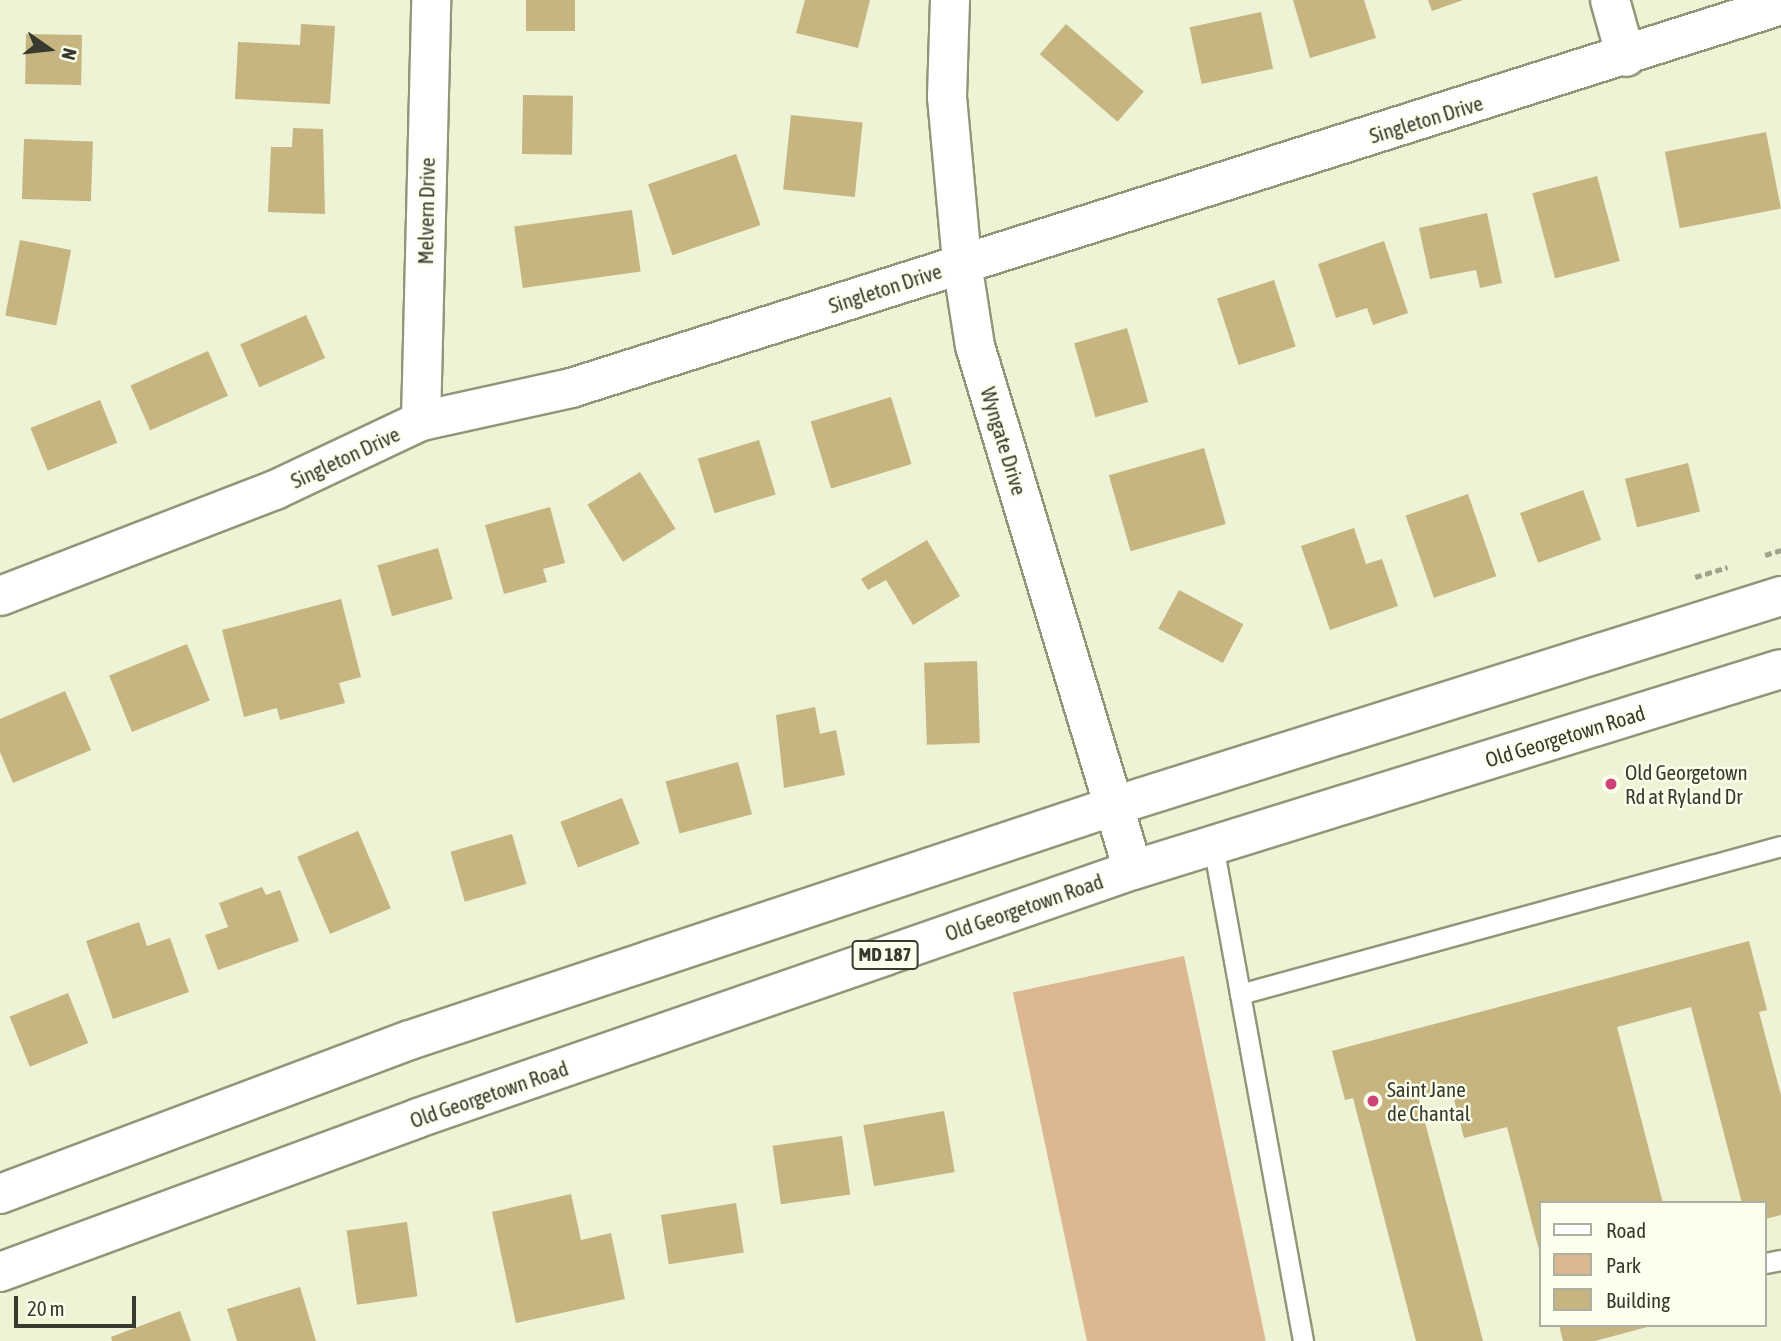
<!DOCTYPE html>
<style>
body{margin:0}
#map{position:relative;width:1781px;height:1341px;overflow:hidden;background:#edf3d4;font-family:"Asap Condensed",sans-serif}
div>[style]{position:absolute}
.green>*{inset:0;background:#dbb891;transform-origin:0 0}
.building>*{inset:0;background:#c6b580;transform-origin:0 0}
.path>*{height:4.5px;margin-top:-2.25px;transform-origin:0;background:repeating-linear-gradient(90deg,#a0a48d 0 7px,transparent 0 10.5px)}
.roads{filter:drop-shadow(2px 0 #919679) drop-shadow(-2px 0 #919679) drop-shadow(0 2px #919679) drop-shadow(0 -2px #919679)}
.lane>*{height:19px;margin:-9.5px;padding:0 9.5px;transform-origin:9.5px;border-radius:9.5px;background:#fff}
.street>*{height:38px;margin:-19px;padding:0 19px;transform-origin:19px;border-radius:19px;background:#fff}
.primary>*{height:38px;margin:-19px;padding:0 19px;transform-origin:19px;border-radius:19px;background:#fff}
.dots>*{width:19px;height:19px;translate:-50% -50%;box-sizing:border-box;border:4px solid #fbffec;border-radius:50%}
span{translate:-50% -50%;white-space:nowrap;text-align:center;line-height:1.15;-webkit-text-stroke:5px #fbffec;paint-order:stroke}
.shield-label span{padding:2px 5px;background:#fbffec;border:2px solid;border-radius:5px;-webkit-text-stroke-width:0}
.shield-label{font-size:19px;color:#383a2e;font-weight:700}
.street-label{font-size:21px;color:#383a2e}
.poi-label{font-size:21px;color:#383a2e}
.left{translate:0 -50%;text-align:left}
.legend{position:absolute;left:1539px;top:1201px;width:228px;height:126px;box-sizing:border-box;background:#fbffec;border:2px solid #adb0a0;margin:0;padding:9px 12px;list-style:none;font-size:21px;color:#383a2e}
.legend li{display:flex;align-items:center;gap:14px;height:35px}
.legend b{width:35px;border:2px solid #adb0a0}
.north{position:absolute;left:14px;top:14px;width:70px;height:70px;-webkit-text-stroke:5px #fbffec;paint-order:stroke;rotate:104deg;font-size:19px;font-weight:700;line-height:28px;text-align:center;color:#383a2e}
.north::after{content:'';display:block;margin:auto;width:24px;height:32px;background:#383a2e;clip-path:polygon(50% 0,100% 100%,50% 72%,0 100%)}
.scale{position:absolute;left:14px;top:1296px;width:122px;height:32px;box-sizing:border-box;border:4px solid #383a2e;border-top:0;padding-left:9px;font-size:21px;line-height:24px;white-space:nowrap;color:#383a2e;-webkit-text-stroke:5px #fbffec;paint-order:stroke}
</style>
<div id="map">
<div class="green">
<i style="left:1184px;top:956px;width:393px;height:175px;rotate:78deg"></i>
</div>
<div class="building">
<i style="left:526px;top:0;width:49px;height:31px"></i>
<i style="clip-path:polygon(805px 0,870px 0,858px 48px,796px 33px)"></i>
<i style="clip-path:polygon(1293px 0,1364px 0,1376px 38px,1310px 58px)"></i>
<i style="clip-path:polygon(1428px 0,1463px 0,1432px 11px)"></i>
<i style="left:1261px;top:12px;width:58px;height:73px;rotate:78deg"></i>
<i style="clip-path:polygon(301px 24px,335px 26px,330px 104px,235px 99px,238px 42px,300px 45px)"></i>
<i style="left:1066px;top:24px;width:103px;height:40px;rotate:41deg"></i>
<i style="left:26px;top:34px;width:56px;height:50px;rotate:1deg"></i>
<i style="left:523px;top:95px;width:50px;height:59px;rotate:1deg"></i>
<i style="left:791px;top:115px;width:72px;height:75px;rotate:6deg"></i>
<i style="clip-path:polygon(293px 128px,323px 129px,325px 214px,268px 212px,271px 147px,292px 147px)"></i>
<i style="left:1766px;top:132px;width:78px;height:103px;rotate:79deg"></i>
<i style="left:24px;top:139px;width:69px;height:60px;rotate:2deg"></i>
<i style="left:736px;top:154px;width:75px;height:93px;rotate:71deg"></i>
<i style="left:1597px;top:176px;width:88px;height:67px;rotate:75deg"></i>
<i style="left:632px;top:210px;width:62px;height:119px;rotate:82deg"></i>
<i style="clip-path:polygon(1487px 213px,1502px 283px,1480px 288px,1476px 270px,1430px 279px,1419px 228px)"></i>
<i style="left:20px;top:240px;width:52px;height:77px;rotate:11deg"></i>
<i style="clip-path:polygon(1384px 241px,1408px 313px,1373px 325px,1367px 308px,1336px 318px,1318px 264px)"></i>
<i style="left:1274px;top:280px;width:70px;height:60px;rotate:72deg"></i>
<i style="left:306px;top:315px;width:47px;height:72px;rotate:66deg"></i>
<i style="left:1127px;top:328px;width:77px;height:55px;rotate:74deg"></i>
<i style="left:208px;top:351px;width:49px;height:85px;rotate:66deg"></i>
<i style="left:891px;top:397px;width:70px;height:84px;rotate:73deg"></i>
<i style="left:100px;top:400px;width:46px;height:75px;rotate:68deg"></i>
<i style="left:759px;top:440px;width:57px;height:64px;rotate:73deg"></i>
<i style="left:1204px;top:448px;width:79px;height:99px;rotate:74deg"></i>
<i style="left:1688px;top:463px;width:50px;height:65px;rotate:76deg"></i>
<i style="left:640px;top:472px;width:67px;height:62px;rotate:58deg"></i>
<i style="left:1583px;top:490px;width:53px;height:67px;rotate:70deg"></i>
<i style="left:1468px;top:494px;width:87px;height:66px;rotate:71deg"></i>
<i style="clip-path:polygon(550px 507px,565px 563px,543px 569px,547px 582px,504px 594px,485px 525px)"></i>
<i style="clip-path:polygon(1354px 528px,1366px 564px,1382px 559px,1398px 606px,1330px 630px,1301px 546px)"></i>
<i style="clip-path:polygon(927px 540px,960px 596px,913px 625px,886px 580px,868px 590px,861px 579px)"></i>
<i style="left:438px;top:548px;width:53px;height:63px;rotate:74deg"></i>
<i style="left:1179px;top:590px;width:73px;height:44px;rotate:28deg"></i>
<i style="clip-path:polygon(341px 599px,361px 677px,339px 683px,345px 703px,280px 720px,277px 708px,244px 717px,222px 630px)"></i>
<i style="left:187px;top:644px;width:61px;height:84px;rotate:68deg"></i>
<i style="left:977px;top:661px;width:82px;height:53px;rotate:88deg"></i>
<i style="clip-path:polygon(65px 691px,91px 750px,13px 783px,0 752px,0 719px)"></i>
<i style="clip-path:polygon(815px 707px,820px 734px,836px 730px,845px 775px,784px 788px,776px 715px)"></i>
<i style="left:738px;top:762px;width:54px;height:75px;rotate:75deg"></i>
<i style="left:622px;top:798px;width:49px;height:66px;rotate:69deg"></i>
<i style="left:358px;top:831px;width:84px;height:66px;rotate:67deg"></i>
<i style="left:512px;top:834px;width:52px;height:64px;rotate:74deg"></i>
<i style="clip-path:polygon(262px 887px,266px 895px,280px 890px,299px 941px,218px 970px,205px 935px,228px 927px,219px 903px)"></i>
<i style="clip-path:polygon(139px 922px,147px 946px,170px 938px,189px 992px,113px 1019px,86px 941px)"></i>
<i style="clip-path:polygon(1749px 941px,1767px 1010px,1759px 1012px,1781px 1095px,1781px 1215px,1765px 1219px,1765px 1203px,1742px 1203px,1691px 1007px,1617px 1027px,1663px 1203px,1541px 1203px,1540px 1254px,1507px 1127px,1464px 1138px,1451px 1088px,1418px 1096px,1483px 1341px,1416px 1341px,1353px 1098px,1345px 1100px,1332px 1051px)"></i>
<i style="left:68px;top:993px;width:54px;height:63px;rotate:68deg"></i>
<i style="left:944px;top:1111px;width:62px;height:82px;rotate:80deg"></i>
<i style="left:842px;top:1136px;width:59px;height:70px;rotate:82deg"></i>
<i style="clip-path:polygon(571px 1194px,581px 1240px,611px 1233px,625px 1299px,516px 1323px,492px 1212px)"></i>
<i style="left:736px;top:1203px;width:50px;height:76px;rotate:81deg"></i>
<i style="left:407px;top:1222px;width:75px;height:61px;rotate:82deg"></i>
<i style="clip-path:polygon(300px 1287px,316px 1341px,237px 1341px,227px 1309px)"></i>
<i style="clip-path:polygon(180px 1311px,191px 1341px,112px 1341px,111px 1337px)"></i>
<i style="clip-path:polygon(1559px 1325px,1651px 1325px,1651px 1326px,1595px 1341px,1563px 1341px)"></i>
</div>
<div class="path">
<i style="left:1765px;top:555px;width:17px;rotate:-17deg"></i>
<i style="left:1695px;top:577px;width:34px;rotate:-17deg"></i>
</div>
<div class="roads">
<div class="lane">
<i style="left:1213px;top:845px;width:151px;rotate:79.7deg"></i>
<i style="left:1240px;top:994px;width:561px;rotate:-15.3deg"></i>
<i style="left:1240px;top:994px;width:353px;rotate:79.7deg"></i>
<i style="left:1765px;top:1263px;width:16px;rotate:-11deg"></i>
</div>
<div class="street">
<i style="left:950px;top:0;width:97px;rotate:91.8deg"></i>
<i style="left:947px;top:97px;width:167px;rotate:84.8deg"></i>
<i style="left:962px;top:263px;width:84px;rotate:81.1deg"></i>
<i style="left:975px;top:346px;width:547px;rotate:73.22deg"></i>
<i style="left:1610px;top:0;width:59px;rotate:74.3deg"></i>
<i style="left:421px;top:421px;width:421px;rotate:-88.6deg"></i>
<i style="left:0;top:596px;width:295px;rotate:-21.1deg"></i>
<i style="left:275px;top:490px;width:161px;rotate:-25.3deg"></i>
<i style="left:421px;top:421px;width:154px;rotate:-12.4deg"></i>
<i style="left:571px;top:388px;width:1269px;rotate:-17.56deg"></i>
</div>
<div class="primary">
<i style="left:0;top:1194px;width:438px;rotate:-20.6deg"></i>
<i style="left:410px;top:1040px;width:742px;rotate:-18.39deg"></i>
<i style="left:1114px;top:806px;width:699px;rotate:-17.48deg"></i>
<i style="left:0;top:1272px;width:445px;rotate:-20.2deg"></i>
<i style="left:418px;top:1118px;width:757px;rotate:-19.13deg"></i>
<i style="left:1133px;top:870px;width:678px;rotate:-17.23deg"></i>
</div>
</div>
<div class="dots">
<i style="left:1611px;top:784px;background:#ce4378"></i>
<i style="left:1373px;top:1101px;background:#ce4378"></i>
</div>
<div class="shield-label">
<span style="left:885px;top:955px">MD 187</span>
</div>
<div class="street-label">
<span style="left:1426px;top:119px;rotate:-17deg">Singleton Drive</span>
<span style="left:426px;top:211px;rotate:-89deg">Melvern Drive</span>
<span style="left:885px;top:288px;rotate:-18deg">Singleton Drive</span>
<span style="left:1004px;top:441px;rotate:73deg">Wyngate Drive</span>
<span style="left:345px;top:457px;rotate:-25deg">Singleton Drive</span>
<span style="left:1565px;top:736px;rotate:-17deg">Old Georgetown Road</span>
<span style="left:1024px;top:907px;rotate:-19deg">Old Georgetown Road</span>
<span style="left:489px;top:1094px;rotate:-19deg">Old Georgetown Road</span>
</div>
<div class="poi-label">
<span class="left" style="left:1625px;top:784px">Old Georgetown<br>Rd at Ryland Dr</span>
<span class="left" style="left:1387px;top:1101px">Saint Jane<br>de Chantal</span>
</div>
<ul class="legend">
<li><b style="height:9px;background:#fff"></b>Road</li>
<li><b style="height:19px;background:#dbb891"></b>Park</li>
<li><b style="height:19px;background:#c6b580"></b>Building</li>
</ul>
<div class="north">N</div>
<div class="scale">20 m</div>
</div>
